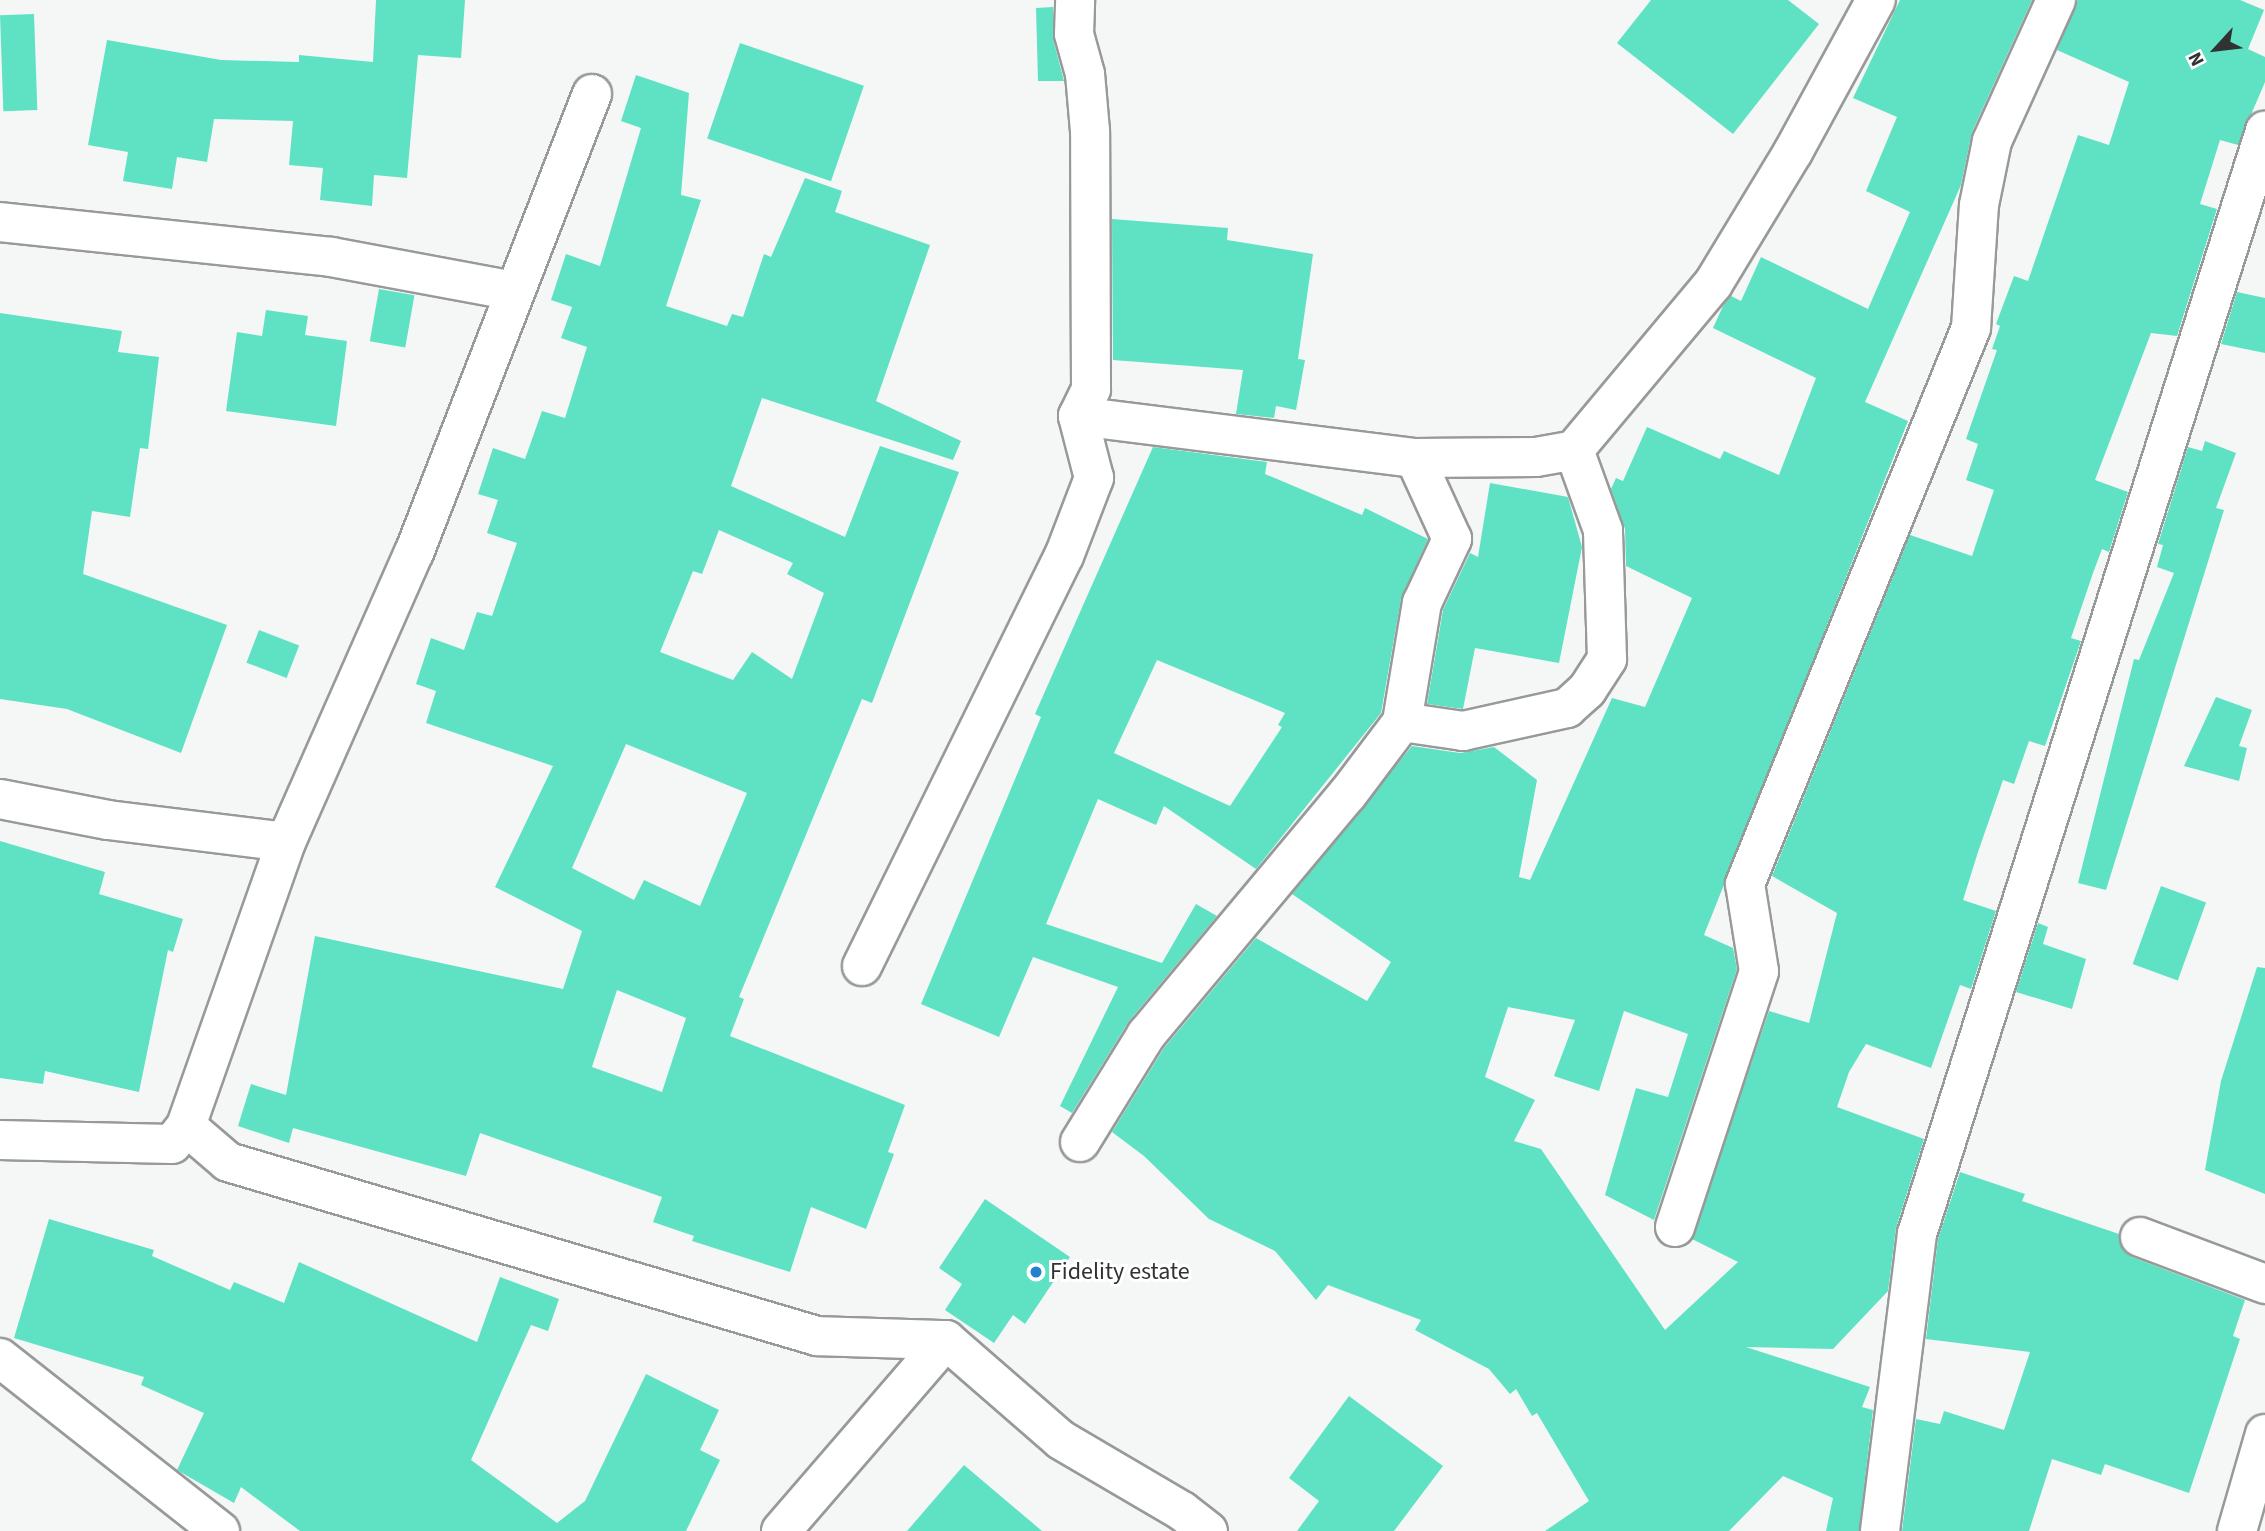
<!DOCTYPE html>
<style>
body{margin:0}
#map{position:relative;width:2265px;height:1531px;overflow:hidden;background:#f4f7f5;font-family:"Source Sans 3",sans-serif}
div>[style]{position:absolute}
.building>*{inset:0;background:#5fe2c3;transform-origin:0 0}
.roads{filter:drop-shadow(2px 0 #979a98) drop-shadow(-2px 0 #979a98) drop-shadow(0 2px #979a98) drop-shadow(0 -2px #979a98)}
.minor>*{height:38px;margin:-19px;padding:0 19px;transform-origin:19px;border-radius:19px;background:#fff}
.dots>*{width:19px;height:19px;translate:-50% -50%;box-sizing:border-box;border:4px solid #fff;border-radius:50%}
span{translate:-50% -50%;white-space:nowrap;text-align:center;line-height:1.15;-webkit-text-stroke:6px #fff;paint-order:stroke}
.poi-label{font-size:24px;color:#313332}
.left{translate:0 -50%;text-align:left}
.north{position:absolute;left:2181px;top:14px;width:70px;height:70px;-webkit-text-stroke:5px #fff;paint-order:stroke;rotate:243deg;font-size:19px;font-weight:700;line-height:28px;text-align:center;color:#313332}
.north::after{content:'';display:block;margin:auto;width:24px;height:32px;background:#313332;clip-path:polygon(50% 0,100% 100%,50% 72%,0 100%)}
</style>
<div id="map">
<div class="building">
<i style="clip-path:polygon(376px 0,465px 0,461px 58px,418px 55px,407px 178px,374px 175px,372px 206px,320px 200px,323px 168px,289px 165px,293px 121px,214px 119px,207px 162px,177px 157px,172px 189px,123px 181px,128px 152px,88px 145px,107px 40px,221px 60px,299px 62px,299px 55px,373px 62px)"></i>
<i style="clip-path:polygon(1651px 0,1788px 0,1819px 24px,1733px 134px,1617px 43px)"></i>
<i style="clip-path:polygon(1900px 0,2032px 0,1972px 132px,1961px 185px,1865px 402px,1908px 421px,1704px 935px,1733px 948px,1737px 969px,1654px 1220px,1605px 1195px,1636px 1088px,1668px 1097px,1688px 1034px,1624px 1011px,1599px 1091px,1554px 1076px,1575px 1020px,1508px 1007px,1485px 1077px,1535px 1100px,1514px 1141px,1541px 1149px,1665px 1330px,1738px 1262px,1692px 1239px,1769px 1011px,1809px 1023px,1837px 913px,1772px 876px,1910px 535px,1972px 556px,1994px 490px,1966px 480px,1978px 444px,1966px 439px,1997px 350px,1992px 349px,2000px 326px,1996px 324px,2014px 276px,2028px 281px,2078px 135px,2109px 145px,2129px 82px,2057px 50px,2078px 0,2240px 0,2264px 10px,2248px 49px,2265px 57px,2265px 82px,2238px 145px,2220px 140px,2200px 204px,2217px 209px,2177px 336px,2151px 333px,2095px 480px,2128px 492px,2109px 552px,2102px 549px,2093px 573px,2071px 638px,2081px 641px,2045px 746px,2029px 741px,2014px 784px,2003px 780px,1978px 852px,1963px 900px,1996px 911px,1971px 989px,1960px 985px,1931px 1068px,1866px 1044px,1849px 1072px,1837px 1107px,1924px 1139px,1896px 1228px,1888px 1291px,1833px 1349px,1746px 1347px,1870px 1387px,1862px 1407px,1873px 1410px,1859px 1531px,1826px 1531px,1833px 1498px,1783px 1476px,1729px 1531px,1545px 1531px,1589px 1501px,1537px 1413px,1532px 1416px,1516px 1389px,1510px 1394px,1489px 1369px,1415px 1330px,1421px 1320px,1328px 1285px,1316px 1300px,1275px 1251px,1209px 1219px,1144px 1156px,1112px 1132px,1164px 1048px,1256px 938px,1367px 1001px,1391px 962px,1292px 894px,1412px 746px,1460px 753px,1494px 747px,1537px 780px,1519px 877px,1530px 880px,1612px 698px,1645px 707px,1692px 598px,1626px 566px,1625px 529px,1611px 489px,1616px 478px,1623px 481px,1647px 427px,1720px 459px,1724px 451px,1779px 475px,1816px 378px,1713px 328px,1723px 306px,1731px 296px,1741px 301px,1761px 257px,1868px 309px,1910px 212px,1866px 191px,1897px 117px,1853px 98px)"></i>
<i style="clip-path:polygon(1053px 7px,1053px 39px,1064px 81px,1038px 81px,1036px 8px)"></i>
<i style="left:34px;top:14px;width:96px;height:34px;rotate:88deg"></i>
<i style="left:740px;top:43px;width:131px;height:101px;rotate:19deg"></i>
<i style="clip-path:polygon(evenodd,636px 75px,689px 93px,681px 195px,701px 200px,666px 306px,727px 326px,732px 314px,743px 317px,764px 254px,771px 257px,805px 178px,842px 191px,835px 212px,930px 245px,876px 401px,961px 441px,953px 460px,762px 398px,731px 486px,845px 537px,880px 446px,959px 472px,872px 703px,862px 699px,739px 997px,744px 999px,730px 1036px,905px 1105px,888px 1152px,894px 1154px,866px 1229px,811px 1207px,790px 1272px,692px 1241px,694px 1236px,653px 1222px,662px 1197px,480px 1133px,466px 1176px,293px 1128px,289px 1143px,238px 1126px,251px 1084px,286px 1095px,315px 936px,563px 989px,582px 931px,495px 887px,553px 766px,426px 723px,436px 691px,416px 684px,431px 638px,464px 650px,477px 612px,492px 616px,517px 543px,487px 533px,498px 500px,478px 494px,493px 448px,525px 459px,542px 411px,565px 418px,587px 347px,561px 338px,572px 307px,551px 300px,566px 254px,600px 266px,641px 128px,621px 121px,636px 75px,719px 530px,793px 563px,787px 574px,824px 593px,792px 679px,752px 652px,733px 680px,660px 652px,693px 571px,702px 574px,719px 530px,636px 75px,626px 744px,747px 793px,700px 906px,644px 880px,634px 900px,572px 868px,626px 744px,636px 75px,617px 990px,686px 1018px,662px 1092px,592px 1067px,617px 990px)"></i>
<i style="clip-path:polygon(1112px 219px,1228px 228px,1227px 240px,1313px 254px,1298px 359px,1305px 360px,1296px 410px,1276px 406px,1274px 418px,1236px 414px,1243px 370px,1113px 360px)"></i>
<i style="left:379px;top:289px;width:36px;height:53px;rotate:10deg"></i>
<i style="clip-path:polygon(2237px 292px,2265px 298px,2265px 353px,2221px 344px)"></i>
<i style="clip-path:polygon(266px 310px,308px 316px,305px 335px,347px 341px,336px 426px,226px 411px,237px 332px,262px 336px)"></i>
<i style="clip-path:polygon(0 313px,122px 331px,118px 352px,159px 357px,148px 449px,140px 448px,130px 517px,92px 511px,83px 574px,227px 625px,181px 753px,67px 709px,0 699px)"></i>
<i style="clip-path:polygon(2205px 441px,2236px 453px,2216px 508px,2224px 510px,2106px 890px,2078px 883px,2134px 659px,2139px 660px,2174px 573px,2157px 567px,2163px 545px,2158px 544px,2188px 447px,2202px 451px)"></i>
<i style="clip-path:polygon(evenodd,1153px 447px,1267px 462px,1265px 474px,1362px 515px,1365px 508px,1428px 539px,1401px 599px,1381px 713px,1256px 869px,1164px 806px,1156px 825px,1098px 799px,1046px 924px,1162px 963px,1196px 904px,1217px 916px,1129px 1021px,1072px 1113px,1060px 1106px,1118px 987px,1033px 957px,999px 1037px,921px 1004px,1041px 717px,1035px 714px,1153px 447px,1157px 660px,1285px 713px,1278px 725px,1282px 727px,1230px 806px,1114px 753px,1157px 660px)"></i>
<i style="clip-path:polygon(1490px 483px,1568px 497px,1582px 547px,1559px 663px,1475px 648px,1463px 709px,1427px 704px,1443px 610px,1470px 553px,1478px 557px)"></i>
<i style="left:259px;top:630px;width:43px;height:35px;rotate:21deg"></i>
<i style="clip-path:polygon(2216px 697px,2252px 710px,2239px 746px,2247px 748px,2239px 781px,2184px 766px)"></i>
<i style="clip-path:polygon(0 841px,105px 872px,99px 894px,183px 919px,173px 952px,168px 950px,139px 1092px,45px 1071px,43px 1084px,0 1078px)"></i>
<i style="left:2161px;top:886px;width:48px;height:83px;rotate:20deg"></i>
<i style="clip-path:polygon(2038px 923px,2048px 927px,2043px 944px,2086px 959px,2072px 1009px,2016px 992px)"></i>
<i style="clip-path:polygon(2257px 967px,2265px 968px,2265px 1194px,2205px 1170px,2221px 1081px)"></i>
<i style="clip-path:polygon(1960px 1172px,2025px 1194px,2022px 1201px,2119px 1234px,2123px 1250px,2132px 1257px,2245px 1300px,2233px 1336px,2240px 1339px,2189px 1493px,2105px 1464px,2101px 1475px,2052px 1459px,2029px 1531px,1902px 1531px,1916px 1419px,1940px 1424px,1944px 1411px,2004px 1430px,2030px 1352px,1926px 1339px,1938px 1239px)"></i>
<i style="clip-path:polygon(985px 1199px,1070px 1257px,1025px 1324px,1013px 1315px,994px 1343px,945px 1310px,962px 1284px,939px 1268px)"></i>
<i style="clip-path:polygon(49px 1219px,154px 1250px,152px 1256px,230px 1290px,234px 1282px,284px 1303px,299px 1262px,477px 1342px,500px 1277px,559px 1299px,548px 1331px,531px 1325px,471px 1460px,557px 1523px,585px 1501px,646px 1374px,719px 1410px,700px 1450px,720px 1460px,686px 1531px,300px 1531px,241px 1487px,234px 1503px,177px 1470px,204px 1413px,141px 1385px,144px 1377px,14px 1338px)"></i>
<i style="clip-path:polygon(1349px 1396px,1443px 1466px,1394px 1531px,1297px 1531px,1319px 1501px,1289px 1478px)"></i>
<i style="clip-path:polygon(964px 1465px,1042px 1531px,907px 1531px)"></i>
</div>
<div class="roads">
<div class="minor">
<i style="left:592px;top:94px;width:491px;rotate:111.2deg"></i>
<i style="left:414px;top:552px;width:317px;rotate:113.8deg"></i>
<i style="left:286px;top:842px;width:301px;rotate:109.4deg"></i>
<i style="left:186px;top:1126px;width:55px;rotate:40.6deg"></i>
<i style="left:228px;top:1162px;width:614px;rotate:16.46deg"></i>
<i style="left:817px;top:1336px;width:129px;rotate:1.8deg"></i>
<i style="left:946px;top:1340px;width:152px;rotate:41deg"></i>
<i style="left:1061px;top:1440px;width:140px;rotate:30.4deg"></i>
<i style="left:1182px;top:1511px;width:33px;rotate:38deg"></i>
<i style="left:0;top:222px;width:333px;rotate:6deg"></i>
<i style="left:331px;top:257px;width:186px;rotate:10.5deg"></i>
<i style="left:1078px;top:416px;width:340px;rotate:7.1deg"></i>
<i style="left:1415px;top:458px;width:121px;rotate:-0.5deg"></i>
<i style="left:1536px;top:457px;width:39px;rotate:-10deg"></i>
<i style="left:1574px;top:450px;width:217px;rotate:-50.1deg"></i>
<i style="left:1713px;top:284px;width:154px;rotate:-58.8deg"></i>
<i style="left:1793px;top:152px;width:173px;rotate:-61.4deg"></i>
<i style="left:1402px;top:722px;width:62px;rotate:8.4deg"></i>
<i style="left:1463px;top:731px;width:107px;rotate:-12.5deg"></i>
<i style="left:1567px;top:708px;width:27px;rotate:-42deg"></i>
<i style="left:1587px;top:690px;width:37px;rotate:-57deg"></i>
<i style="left:1607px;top:659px;width:129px;rotate:-91.8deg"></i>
<i style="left:1603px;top:530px;width:85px;rotate:-109.9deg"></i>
<i style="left:0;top:799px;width:110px;rotate:11deg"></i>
<i style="left:108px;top:820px;width:179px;rotate:7deg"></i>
<i style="left:862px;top:966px;width:457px;rotate:-63.8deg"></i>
<i style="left:1064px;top:556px;width:84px;rotate:-69deg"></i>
<i style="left:1094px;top:478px;width:64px;rotate:-104.5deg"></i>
<i style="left:1078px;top:416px;width:30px;rotate:-64deg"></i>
<i style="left:1091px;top:389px;width:258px;rotate:-90.2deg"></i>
<i style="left:1090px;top:131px;width:57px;rotate:-95deg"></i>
<i style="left:1085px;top:74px;width:41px;rotate:-105.4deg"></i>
<i style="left:1074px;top:34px;width:34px;rotate:-88deg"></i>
<i style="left:0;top:1140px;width:172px;rotate:1.3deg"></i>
<i style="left:172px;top:1144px;width:23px;rotate:-52deg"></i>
<i style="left:1080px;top:1142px;width:126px;rotate:-58.3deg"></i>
<i style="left:1146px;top:1035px;width:313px;rotate:-50.1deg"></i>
<i style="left:1347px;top:795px;width:91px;rotate:-53deg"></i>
<i style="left:1402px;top:722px;width:121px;rotate:-80.5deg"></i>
<i style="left:1422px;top:603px;width:71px;rotate:-64.9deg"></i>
<i style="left:1452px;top:539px;width:89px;rotate:-114.6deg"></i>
<i style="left:1675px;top:1227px;width:269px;rotate:-71.8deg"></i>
<i style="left:1759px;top:971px;width:88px;rotate:-99.1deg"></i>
<i style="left:1745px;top:884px;width:600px;rotate:-67.88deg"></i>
<i style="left:1971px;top:328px;width:123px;rotate:-86.3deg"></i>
<i style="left:1979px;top:205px;width:65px;rotate:-78.5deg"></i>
<i style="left:1992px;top:141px;width:155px;rotate:-65.6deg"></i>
<i style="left:2140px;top:1237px;width:134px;rotate:20.6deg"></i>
<i style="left:0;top:1358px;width:280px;rotate:38.2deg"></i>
<i style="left:781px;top:1531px;width:252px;rotate:-49.2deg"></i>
<i style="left:1880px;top:1531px;width:299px;rotate:-82.9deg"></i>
<i style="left:1917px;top:1234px;width:1157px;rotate:-72.49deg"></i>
<i style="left:2237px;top:1531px;width:101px;rotate:-73.9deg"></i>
</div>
</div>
<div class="dots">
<i style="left:1036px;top:1272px;background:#2481cd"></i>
</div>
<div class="poi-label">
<span class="left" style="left:1050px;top:1272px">Fidelity estate</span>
</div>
<div class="north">N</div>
</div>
